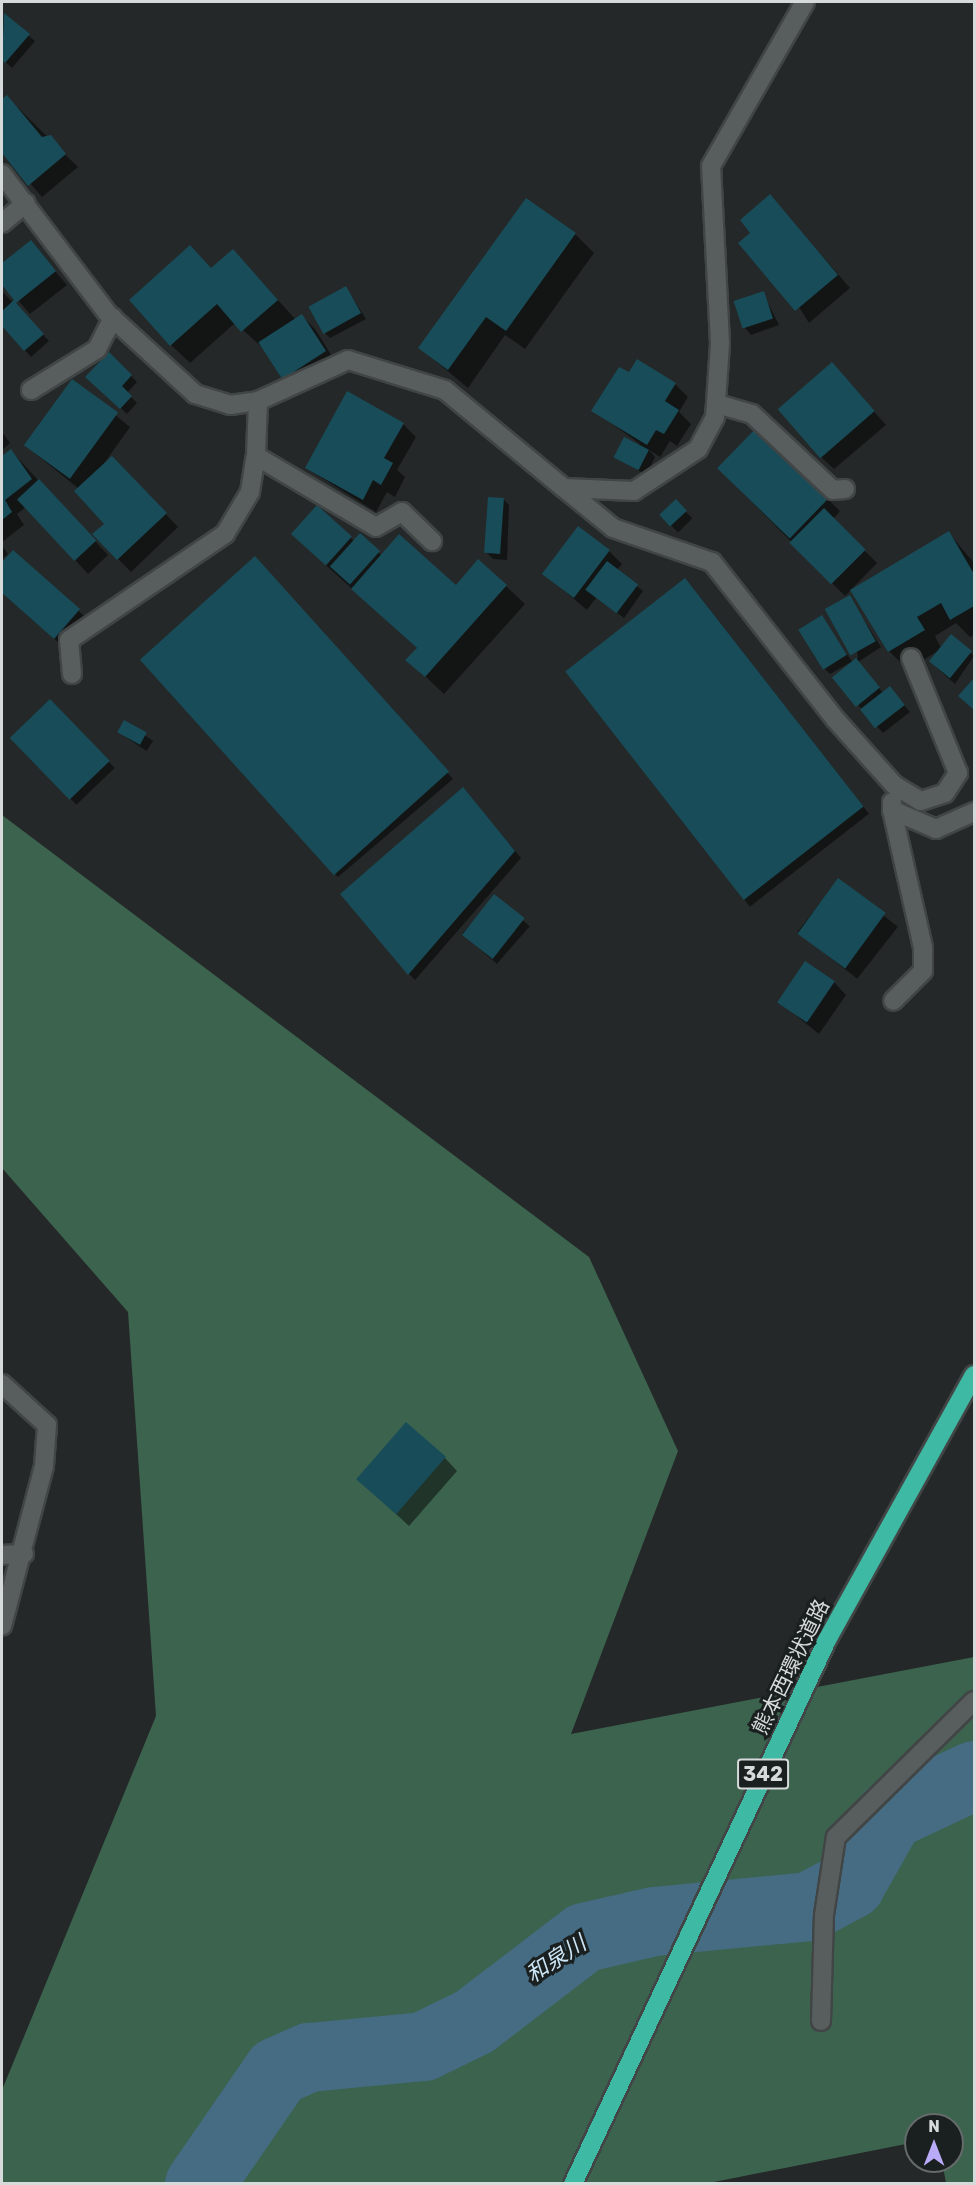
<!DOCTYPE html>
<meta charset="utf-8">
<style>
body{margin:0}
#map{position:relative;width:976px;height:2185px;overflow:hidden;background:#242829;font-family:Rubik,"Noto Sans JP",sans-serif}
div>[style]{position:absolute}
.forest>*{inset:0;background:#3c634e}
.shadow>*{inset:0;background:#0007;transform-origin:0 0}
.river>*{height:69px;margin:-34.5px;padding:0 34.5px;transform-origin:34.5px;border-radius:34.5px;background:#456c83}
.building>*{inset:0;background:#184c58;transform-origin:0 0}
.roads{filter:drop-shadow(2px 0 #414545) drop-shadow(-2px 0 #414545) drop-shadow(0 2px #414545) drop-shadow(0 -2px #414545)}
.minor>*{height:18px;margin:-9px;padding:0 9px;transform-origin:9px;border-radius:9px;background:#585d5d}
.highway>*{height:18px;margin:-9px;padding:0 9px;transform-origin:9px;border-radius:9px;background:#3eb9a3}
span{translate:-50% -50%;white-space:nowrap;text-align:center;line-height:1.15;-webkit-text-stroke:6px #1a1f1f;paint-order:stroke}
.shield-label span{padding:2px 4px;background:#1a1f1f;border:2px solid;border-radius:4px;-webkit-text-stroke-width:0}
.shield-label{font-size:20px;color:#d6dada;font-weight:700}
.street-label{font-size:21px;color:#d6dada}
.water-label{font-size:22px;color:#cee7f7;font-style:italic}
.frame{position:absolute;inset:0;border:3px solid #d6dada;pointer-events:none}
.north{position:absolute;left:904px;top:2113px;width:60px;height:60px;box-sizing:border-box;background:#1a1f1f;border:2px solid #656a6a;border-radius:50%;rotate:0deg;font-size:16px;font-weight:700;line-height:24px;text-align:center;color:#d6dada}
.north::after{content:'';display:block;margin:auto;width:21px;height:27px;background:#b9abf7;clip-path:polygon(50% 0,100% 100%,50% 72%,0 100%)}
</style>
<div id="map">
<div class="forest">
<i style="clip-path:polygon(2px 815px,589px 1257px,678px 1451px,571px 1734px,974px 1657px,974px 2183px,946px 2183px,942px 2161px,952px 2161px,952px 2125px,916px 2125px,916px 2142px,709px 2183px,2px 2183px,2px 2090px,156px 1716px,128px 1312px,2px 1168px)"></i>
</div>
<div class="shadow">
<i style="clip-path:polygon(4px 15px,35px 41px,12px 68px,2px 59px)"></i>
<i style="clip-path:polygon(7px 97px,78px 167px,42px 197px,2px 151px,2px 101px)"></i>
<i style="clip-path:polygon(770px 196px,850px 288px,809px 323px,752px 233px)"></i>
<i style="clip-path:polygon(2px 203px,15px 219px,2px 230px)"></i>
<i style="clip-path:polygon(575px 234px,594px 253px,525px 349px,505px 335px,468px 388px,420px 348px)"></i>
<i style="clip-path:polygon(30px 242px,67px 285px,30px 314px,2px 282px,2px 265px)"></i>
<i style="clip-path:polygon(212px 269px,251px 270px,296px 320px,302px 316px,315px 329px,337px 364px,294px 391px,263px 348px,235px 323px,190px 363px,171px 345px)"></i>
<i style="clip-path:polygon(346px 288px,366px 319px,330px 338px,324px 332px)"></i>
<i style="clip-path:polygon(2px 291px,49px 341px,31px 357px,2px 324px)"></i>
<i style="clip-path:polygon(763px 293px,779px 325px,751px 335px,745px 328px)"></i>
<i style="clip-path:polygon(109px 354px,137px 382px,127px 393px,137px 403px,127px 414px,87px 377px)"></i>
<i style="clip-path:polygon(832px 364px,886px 425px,834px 469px,821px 457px)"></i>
<i style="clip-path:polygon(629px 374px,675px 384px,688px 397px,679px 412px,691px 424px,677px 446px,670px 441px,660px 457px,649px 450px,655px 457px,646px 475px,616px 457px,640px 444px,593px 410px)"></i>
<i style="clip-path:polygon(73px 381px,130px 427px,103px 465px,125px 471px,178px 527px,131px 572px,94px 535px,106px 524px,79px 489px,26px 446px)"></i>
<i style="clip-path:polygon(403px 424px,416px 437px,397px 470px,405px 477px,395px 497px,387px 492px,376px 512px,306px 468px)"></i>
<i style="clip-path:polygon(756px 430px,840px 511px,833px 519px,877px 563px,845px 596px,731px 481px)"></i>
<i style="clip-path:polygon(2px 432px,10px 443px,2px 450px)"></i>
<i style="clip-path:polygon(11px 451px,108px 555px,88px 574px,26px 507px,17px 514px,24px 525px,2px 542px,2px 458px)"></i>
<i style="clip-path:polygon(503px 499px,509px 505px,507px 560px,493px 559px,487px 553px)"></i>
<i style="left:676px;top:502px;width:23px;height:20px;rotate:45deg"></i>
<i style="clip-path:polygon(318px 507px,354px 541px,360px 535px,382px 556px,456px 587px,506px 586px,525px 604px,444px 694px,408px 660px,418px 649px,306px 547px)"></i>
<i style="clip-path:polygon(949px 533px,974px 563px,974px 635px,970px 637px,956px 623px,935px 636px,941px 648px,951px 636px,974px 656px,955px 684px,936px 667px,936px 652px,908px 670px,889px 651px)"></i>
<i style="clip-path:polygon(2px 546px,8px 554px,2px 559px)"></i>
<i style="clip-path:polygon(609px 551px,622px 564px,617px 570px,643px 591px,624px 618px,596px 598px,587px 610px,544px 574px)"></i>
<i style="clip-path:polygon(13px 552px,92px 623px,67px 650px,2px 593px,2px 565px)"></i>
<i style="clip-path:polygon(261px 564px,453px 779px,338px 877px,332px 871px)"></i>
<i style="left:691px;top:586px;width:289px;height:151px;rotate:52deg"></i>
<i style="clip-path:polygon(849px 597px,881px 647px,858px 662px,883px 693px,890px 688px,910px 712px,883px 733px,834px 678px,851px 662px,830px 674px,824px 668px,821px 616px,853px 663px,858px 658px)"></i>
<i style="left:50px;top:701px;width:93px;height:53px;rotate:46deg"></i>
<i style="left:125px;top:722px;width:34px;height:12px;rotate:34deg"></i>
<i style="clip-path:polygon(469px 795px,521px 858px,415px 980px,409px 974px)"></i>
<i style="left:838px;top:880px;width:76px;height:66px;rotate:38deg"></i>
<i style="left:495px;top:896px;width:46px;height:50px;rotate:41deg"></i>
<i style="clip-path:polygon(834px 982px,846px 995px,819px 1034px,778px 1001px)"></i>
<i style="clip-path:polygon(445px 1458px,457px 1471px,409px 1526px,358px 1479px)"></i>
</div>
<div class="river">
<i style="left:199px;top:2184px;width:137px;rotate:-55.4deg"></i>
<i style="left:277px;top:2071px;width:35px;rotate:-24deg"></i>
<i style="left:309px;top:2057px;width:115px;rotate:-5.5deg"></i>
<i style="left:423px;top:2046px;width:57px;rotate:-26.1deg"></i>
<i style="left:474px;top:2021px;width:138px;rotate:-37.4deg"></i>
<i style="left:584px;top:1937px;width:72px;rotate:-12.9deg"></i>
<i style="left:654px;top:1921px;width:156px;rotate:-5.5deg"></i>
<i style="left:809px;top:1906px;width:47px;rotate:-28.2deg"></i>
<i style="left:850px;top:1884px;width:79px;rotate:-60.5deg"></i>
<i style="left:889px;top:1815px;width:94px;rotate:-25.2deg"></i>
</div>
<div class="building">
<i style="clip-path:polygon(4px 13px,30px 34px,5px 63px,2px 60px)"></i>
<i style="clip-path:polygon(7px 95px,42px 137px,51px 135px,66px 154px,28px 186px,2px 153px,2px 99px)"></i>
<i style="clip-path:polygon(770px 194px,838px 275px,795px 311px,738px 243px,750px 233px,740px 220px)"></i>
<i style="clip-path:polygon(526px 198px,576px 233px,506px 331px,486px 317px,448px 370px,418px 348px)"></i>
<i style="clip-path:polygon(31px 240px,56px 271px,16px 303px,44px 334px,24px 351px,2px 326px,2px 311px,14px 300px,2px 285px,2px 263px)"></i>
<i style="clip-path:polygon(190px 245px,211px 268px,233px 249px,278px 300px,241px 332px,217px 304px,170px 346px,129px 300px)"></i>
<i style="left:346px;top:286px;width:31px;height:43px;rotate:61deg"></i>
<i style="left:764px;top:291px;width:29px;height:32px;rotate:72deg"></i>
<i style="left:302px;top:314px;width:44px;height:52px;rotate:57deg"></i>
<i style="clip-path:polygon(109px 352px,132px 375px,122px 386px,132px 396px,120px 409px,85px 377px)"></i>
<i style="clip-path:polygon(637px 359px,676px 383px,665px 401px,679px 410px,664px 434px,656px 430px,647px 445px,591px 411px,619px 367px,629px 372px)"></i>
<i style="left:832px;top:362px;width:65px;height:72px;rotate:49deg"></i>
<i style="left:72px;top:379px;width:57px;height:82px;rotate:36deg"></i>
<i style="clip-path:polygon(347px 391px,404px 423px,384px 458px,393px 463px,381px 485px,373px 480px,363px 500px,305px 468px)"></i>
<i style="left:756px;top:428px;width:101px;height:56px;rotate:44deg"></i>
<i style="left:624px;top:437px;width:28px;height:23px;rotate:27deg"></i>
<i style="clip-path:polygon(11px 449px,32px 479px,5px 500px,12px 512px,2px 520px,2px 456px)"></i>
<i style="clip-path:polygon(112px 456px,167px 513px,117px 560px,92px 534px,104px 524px,74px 491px)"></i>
<i style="left:39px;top:479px;width:84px;height:30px;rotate:47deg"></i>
<i style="left:488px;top:497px;width:16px;height:56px;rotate:4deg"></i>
<i style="left:676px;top:499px;width:16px;height:23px;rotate:47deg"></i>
<i style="left:317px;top:505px;width:47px;height:39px;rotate:42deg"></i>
<i style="left:824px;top:508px;width:59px;height:49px;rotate:45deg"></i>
<i style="left:578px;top:526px;width:40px;height:60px;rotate:37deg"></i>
<i style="clip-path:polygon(949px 531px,974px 574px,974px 606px,950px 620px,941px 603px,917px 617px,925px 630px,888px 652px,850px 590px)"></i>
<i style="left:360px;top:533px;width:27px;height:45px;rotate:42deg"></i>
<i style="clip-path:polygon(399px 534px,456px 585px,478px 559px,507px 585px,425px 677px,405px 660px,417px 648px,351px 589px)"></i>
<i style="clip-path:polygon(13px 550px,80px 609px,54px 639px,2px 593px,2px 562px)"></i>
<i style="left:255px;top:556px;width:290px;height:155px;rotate:48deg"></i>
<i style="left:607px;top:561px;width:39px;height:36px;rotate:37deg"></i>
<i style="left:685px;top:578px;width:290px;height:152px;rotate:52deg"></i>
<i style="left:850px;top:595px;width:53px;height:29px;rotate:61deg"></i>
<i style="left:822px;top:615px;width:47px;height:28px;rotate:58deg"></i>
<i style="left:951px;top:634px;width:27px;height:35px;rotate:39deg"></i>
<i style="left:856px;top:658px;width:38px;height:31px;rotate:51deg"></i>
<i style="clip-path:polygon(974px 678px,974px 710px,958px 696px)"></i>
<i style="left:890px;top:686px;width:24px;height:38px;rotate:52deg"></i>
<i style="left:50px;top:699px;width:86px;height:56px;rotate:46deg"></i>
<i style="left:124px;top:720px;width:26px;height:14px;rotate:29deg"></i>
<i style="clip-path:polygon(463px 787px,515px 851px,408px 975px,340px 894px)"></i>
<i style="left:838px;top:878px;width:59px;height:69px;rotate:36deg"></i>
<i style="left:494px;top:894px;width:39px;height:52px;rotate:38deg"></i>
<i style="left:805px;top:961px;width:36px;height:50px;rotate:34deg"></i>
<i style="left:406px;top:1422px;width:53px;height:76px;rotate:41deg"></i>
</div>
<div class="roads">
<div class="minor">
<i style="left:2px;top:174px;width:174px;rotate:52.9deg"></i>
<i style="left:107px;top:313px;width:120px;rotate:42.6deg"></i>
<i style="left:195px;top:394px;width:37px;rotate:17deg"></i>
<i style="left:230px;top:405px;width:28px;rotate:-8deg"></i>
<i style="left:258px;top:401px;width:99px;rotate:-24.5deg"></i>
<i style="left:348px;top:360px;width:102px;rotate:17.2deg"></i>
<i style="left:445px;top:390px;width:154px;rotate:39.5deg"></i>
<i style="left:564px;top:488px;width:70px;rotate:2.5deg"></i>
<i style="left:634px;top:491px;width:77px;rotate:-33.3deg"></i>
<i style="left:698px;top:449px;width:36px;rotate:-62deg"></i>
<i style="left:715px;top:417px;width:74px;rotate:-86.1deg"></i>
<i style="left:720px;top:343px;width:177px;rotate:-92.9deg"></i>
<i style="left:711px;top:166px;width:189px;rotate:-60.2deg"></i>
<i style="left:2px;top:223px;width:31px;rotate:-40deg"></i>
<i style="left:31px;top:390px;width:78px;rotate:-31.8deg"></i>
<i style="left:97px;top:349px;width:35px;rotate:-63deg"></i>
<i style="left:258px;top:401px;width:55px;rotate:92.1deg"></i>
<i style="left:256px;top:456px;width:139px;rotate:30.6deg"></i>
<i style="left:376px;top:527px;width:30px;rotate:-30deg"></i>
<i style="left:402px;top:512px;width:42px;rotate:44deg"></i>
<i style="left:717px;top:404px;width:36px;rotate:16deg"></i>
<i style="left:752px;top:414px;width:111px;rotate:43.2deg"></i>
<i style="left:833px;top:490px;width:12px;rotate:-5deg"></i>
<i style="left:564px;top:488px;width:63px;rotate:39.2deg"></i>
<i style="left:613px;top:528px;width:105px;rotate:19deg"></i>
<i style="left:712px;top:562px;width:199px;rotate:51.9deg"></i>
<i style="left:835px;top:719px;width:89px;rotate:48.2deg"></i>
<i style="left:894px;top:785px;width:31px;rotate:31deg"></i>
<i style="left:921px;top:801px;width:25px;rotate:-18deg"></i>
<i style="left:945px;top:793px;width:24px;rotate:-57deg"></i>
<i style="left:958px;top:773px;width:124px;rotate:-112.2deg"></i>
<i style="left:72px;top:674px;width:34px;rotate:-95deg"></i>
<i style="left:69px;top:640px;width:189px;rotate:-34.2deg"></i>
<i style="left:225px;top:534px;width:49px;rotate:-59.2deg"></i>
<i style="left:250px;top:492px;width:36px;rotate:-81deg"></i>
<i style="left:892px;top:802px;width:8px;rotate:90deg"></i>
<i style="left:892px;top:810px;width:48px;rotate:23.4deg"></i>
<i style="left:936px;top:829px;width:42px;rotate:-24.1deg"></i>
<i style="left:892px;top:810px;width:141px;rotate:77.3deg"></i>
<i style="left:923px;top:948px;width:23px;rotate:90deg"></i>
<i style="left:923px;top:971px;width:42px;rotate:135deg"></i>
<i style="left:2px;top:1384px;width:61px;rotate:42.3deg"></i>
<i style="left:47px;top:1425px;width:41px;rotate:94.2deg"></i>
<i style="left:44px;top:1466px;width:165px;rotate:104.7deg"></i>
<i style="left:2px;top:1555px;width:22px;rotate:-3deg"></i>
<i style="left:821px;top:2021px;width:106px;rotate:-88.4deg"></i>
<i style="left:824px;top:1915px;width:79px;rotate:-81.3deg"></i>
<i style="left:836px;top:1837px;width:194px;rotate:-44.6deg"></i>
</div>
<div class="highway">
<i style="left:573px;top:2184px;width:600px;rotate:-64.97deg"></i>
<i style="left:827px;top:1640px;width:303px;rotate:-61deg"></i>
</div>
</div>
<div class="shield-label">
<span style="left:763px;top:1774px">342</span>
</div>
<div class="street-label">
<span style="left:791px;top:1667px;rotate:-64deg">熊本西環状道路</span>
</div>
<div class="water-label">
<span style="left:556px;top:1959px;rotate:-33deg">和泉川</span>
</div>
<div class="frame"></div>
<div class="north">N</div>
</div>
